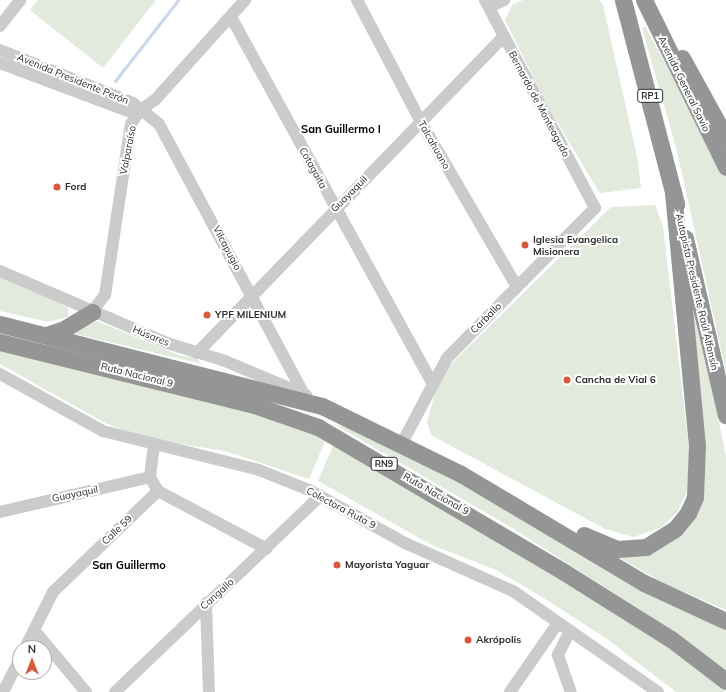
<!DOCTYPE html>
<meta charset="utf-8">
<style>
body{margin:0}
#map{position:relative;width:726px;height:692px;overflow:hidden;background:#fff;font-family:Mulish,sans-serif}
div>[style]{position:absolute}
.green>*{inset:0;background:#e1eadd}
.stream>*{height:3px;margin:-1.5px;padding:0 1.5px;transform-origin:1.5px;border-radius:1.5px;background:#cad6e9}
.minor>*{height:12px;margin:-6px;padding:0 6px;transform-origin:6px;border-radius:6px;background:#cbcbcb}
.highway>*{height:17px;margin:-8.5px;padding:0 8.5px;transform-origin:8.5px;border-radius:8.5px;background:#959595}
.dots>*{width:11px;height:11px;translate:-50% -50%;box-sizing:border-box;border:2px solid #fff;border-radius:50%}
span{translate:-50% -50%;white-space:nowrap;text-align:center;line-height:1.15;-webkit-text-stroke:4px #fff;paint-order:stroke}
.shield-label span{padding:1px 3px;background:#fff;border:1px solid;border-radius:3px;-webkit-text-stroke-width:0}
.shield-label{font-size:9px;color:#2e2e2e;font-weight:700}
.street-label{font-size:10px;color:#2e2e2e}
.poi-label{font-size:10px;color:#2e2e2e;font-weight:700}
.left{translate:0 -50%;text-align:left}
.neighbourhood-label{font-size:11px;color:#000;font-weight:700}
.north{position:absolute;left:12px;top:640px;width:40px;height:40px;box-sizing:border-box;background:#fff;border:1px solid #ababab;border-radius:50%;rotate:0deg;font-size:11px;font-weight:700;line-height:16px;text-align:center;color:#2e2e2e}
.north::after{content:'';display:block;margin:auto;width:14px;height:18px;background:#d8573d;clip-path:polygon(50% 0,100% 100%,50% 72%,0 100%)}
</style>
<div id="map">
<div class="green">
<i style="clip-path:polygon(38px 0,156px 0,103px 68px,30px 10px)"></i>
<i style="clip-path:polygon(523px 0,599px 0,603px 5px,638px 161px,641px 188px,600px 193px,590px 177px,547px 105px,505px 20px,512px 5px)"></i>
<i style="clip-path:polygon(645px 26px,726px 177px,726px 372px,677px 151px,642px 28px)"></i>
<i style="clip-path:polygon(655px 205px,663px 226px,690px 458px,688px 490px,677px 512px,662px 527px,634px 537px,605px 529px,431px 435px,427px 422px,436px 390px,448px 367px,611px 207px)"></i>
<i style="clip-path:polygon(688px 271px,726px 456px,726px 610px,663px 583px,618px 557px,694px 515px)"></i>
<i style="clip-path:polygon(0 277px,61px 303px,69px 309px,68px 317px,48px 322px,0 311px)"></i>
<i style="clip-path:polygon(97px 321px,181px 356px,195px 357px,202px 364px,71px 333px)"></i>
<i style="clip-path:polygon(0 349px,264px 415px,326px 439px,309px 479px,225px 451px,150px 439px,107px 424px,0 364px)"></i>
<i style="clip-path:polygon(334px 424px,355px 429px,448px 475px,726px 629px,726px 672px,644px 612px,512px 528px)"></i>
<i style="clip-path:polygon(334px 443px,496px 537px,681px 655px,726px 692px,676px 692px,607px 639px,539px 595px,496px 570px,432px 545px,318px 481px)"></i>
</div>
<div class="stream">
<i style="left:115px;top:81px;width:103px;rotate:-52.1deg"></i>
</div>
<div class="minor">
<i style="left:357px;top:0;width:138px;rotate:62.3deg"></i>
<i style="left:421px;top:122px;width:191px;rotate:59.8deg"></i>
<i style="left:489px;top:7px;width:17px;rotate:-25deg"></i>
<i style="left:231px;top:17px;width:417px;rotate:61.2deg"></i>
<i style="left:0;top:26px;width:33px;rotate:-52deg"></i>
<i style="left:0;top:50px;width:143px;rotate:21.7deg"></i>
<i style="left:133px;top:103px;width:33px;rotate:39deg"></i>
<i style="left:159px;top:124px;width:306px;rotate:61.8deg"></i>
<i style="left:0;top:63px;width:137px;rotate:20.6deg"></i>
<i style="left:128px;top:111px;width:12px;rotate:-5deg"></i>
<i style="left:0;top:271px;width:182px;rotate:23.3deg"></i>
<i style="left:167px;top:343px;width:61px;rotate:17.2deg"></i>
<i style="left:225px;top:361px;width:88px;rotate:22.8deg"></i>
<i style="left:92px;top:312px;width:21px;rotate:-53deg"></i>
<i style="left:105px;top:295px;width:173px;rotate:-81.4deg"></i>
<i style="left:131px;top:124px;width:17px;rotate:-57deg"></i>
<i style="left:140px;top:110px;width:18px;rotate:-34deg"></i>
<i style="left:155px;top:100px;width:135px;rotate:-48deg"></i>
<i style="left:197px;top:353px;width:440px;rotate:-45.9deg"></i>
<i style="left:0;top:374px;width:118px;rotate:29deg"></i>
<i style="left:103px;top:431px;width:161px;rotate:14deg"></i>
<i style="left:259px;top:470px;width:54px;rotate:21.8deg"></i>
<i style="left:309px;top:490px;width:110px;rotate:28.9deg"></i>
<i style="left:405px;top:543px;width:118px;rotate:24deg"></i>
<i style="left:513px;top:591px;width:177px;rotate:34.9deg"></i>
<i style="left:401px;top:445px;width:98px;rotate:-62.1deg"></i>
<i style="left:447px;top:358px;width:211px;rotate:-45.4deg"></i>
<i style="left:595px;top:208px;width:235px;rotate:-117.9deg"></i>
<i style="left:158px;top:491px;width:123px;rotate:28deg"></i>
<i style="left:0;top:512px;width:154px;rotate:-13.1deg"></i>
<i style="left:206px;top:603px;width:89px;rotate:88.1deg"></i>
<i style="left:34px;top:630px;width:81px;rotate:50deg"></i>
<i style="left:570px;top:631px;width:27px;rotate:117deg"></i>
<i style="left:558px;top:655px;width:39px;rotate:71deg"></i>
<i style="left:25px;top:648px;width:63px;rotate:-63.4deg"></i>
<i style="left:53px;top:592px;width:146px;rotate:-43.9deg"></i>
<i style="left:158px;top:491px;width:16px;rotate:-120deg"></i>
<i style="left:150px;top:477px;width:32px;rotate:-83deg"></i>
<i style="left:3px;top:692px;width:38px;rotate:-63deg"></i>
<i style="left:115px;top:692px;width:284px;rotate:-43.7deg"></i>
<i style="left:510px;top:692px;width:84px;rotate:-55.2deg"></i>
</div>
<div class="highway">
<i style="left:623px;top:0;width:211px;rotate:75.4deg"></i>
<i style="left:644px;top:0;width:186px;rotate:63.8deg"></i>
<i style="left:682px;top:58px;width:91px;rotate:61.2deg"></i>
<i style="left:685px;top:238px;width:182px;rotate:77deg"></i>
<i style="left:0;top:324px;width:332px;rotate:14.3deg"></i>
<i style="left:322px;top:406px;width:155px;rotate:26.1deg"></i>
<i style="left:461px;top:474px;width:213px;rotate:30.8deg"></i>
<i style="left:644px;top:583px;width:90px;rotate:24.9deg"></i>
<i style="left:46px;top:335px;width:19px;rotate:-18deg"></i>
<i style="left:64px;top:329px;width:33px;rotate:-31deg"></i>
<i style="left:0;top:342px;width:262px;rotate:13.9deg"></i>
<i style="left:254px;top:405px;width:68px;rotate:19deg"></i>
<i style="left:318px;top:427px;width:286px;rotate:30.5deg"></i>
<i style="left:564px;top:572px;width:126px;rotate:32.1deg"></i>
<i style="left:671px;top:639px;width:69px;rotate:37.4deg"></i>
<i style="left:584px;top:535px;width:36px;rotate:23deg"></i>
<i style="left:617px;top:549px;width:29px;rotate:-4deg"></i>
<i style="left:646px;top:547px;width:34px;rotate:-32deg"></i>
<i style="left:675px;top:529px;width:21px;rotate:-51deg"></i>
<i style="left:688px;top:513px;width:17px;rotate:-66deg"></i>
<i style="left:695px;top:497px;width:51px;rotate:-87.8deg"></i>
<i style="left:697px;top:446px;width:254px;rotate:-95.4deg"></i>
</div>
<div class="dots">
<i style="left:57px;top:187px;background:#d8573d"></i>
<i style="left:525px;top:245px;background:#d8573d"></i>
<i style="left:207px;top:315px;background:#d8573d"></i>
<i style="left:567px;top:380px;background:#d8573d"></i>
<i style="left:337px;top:565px;background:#d8573d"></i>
<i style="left:468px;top:640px;background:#d8573d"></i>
</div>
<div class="shield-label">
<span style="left:650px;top:96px">RP1</span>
<span style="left:384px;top:464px">RN9</span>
</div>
<div class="street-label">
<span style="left:73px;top:79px;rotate:22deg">Avenida Presidente Perón</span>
<span style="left:684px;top:84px;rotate:64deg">Avenida General Savio</span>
<span style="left:539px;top:104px;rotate:62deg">Bernardo de Monteagudo</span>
<span style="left:434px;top:145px;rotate:60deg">Talcahuano</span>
<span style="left:128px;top:150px;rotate:-79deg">Valparaíso</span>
<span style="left:313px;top:168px;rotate:61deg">Cotagaita</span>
<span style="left:349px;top:194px;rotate:-45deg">Guayaquil</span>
<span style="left:227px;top:248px;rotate:62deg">Vilcapugio</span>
<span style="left:697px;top:292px;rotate:77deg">Autopista Presidente Raúl Alfonsín</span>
<span style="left:486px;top:318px;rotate:-45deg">Carballo</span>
<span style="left:151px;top:336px;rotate:22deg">Húsares</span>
<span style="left:137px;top:375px;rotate:14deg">Ruta Nacional 9</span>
<span style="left:75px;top:494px;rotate:-12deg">Guayaquil</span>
<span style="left:436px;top:494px;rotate:30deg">Ruta Nacional 9</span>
<span style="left:341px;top:508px;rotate:28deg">Colectora Ruta 9</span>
<span style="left:117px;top:530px;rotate:-44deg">Calle 59</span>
<span style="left:217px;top:594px;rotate:-42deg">Cangallo</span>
</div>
<div class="poi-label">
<span class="left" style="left:65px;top:187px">Ford</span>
<span class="left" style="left:533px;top:245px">Iglesia Evangelica<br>Misionera</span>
<span class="left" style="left:215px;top:315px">YPF MILENIUM</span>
<span class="left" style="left:575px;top:380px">Cancha de Vial 6</span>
<span class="left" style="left:345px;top:565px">Mayorista Yaguar</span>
<span class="left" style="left:476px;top:640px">Akrópolis</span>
</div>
<div class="neighbourhood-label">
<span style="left:341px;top:129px">San Guillermo I</span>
<span style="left:129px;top:565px">San Guillermo</span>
</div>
<div class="north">N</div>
</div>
